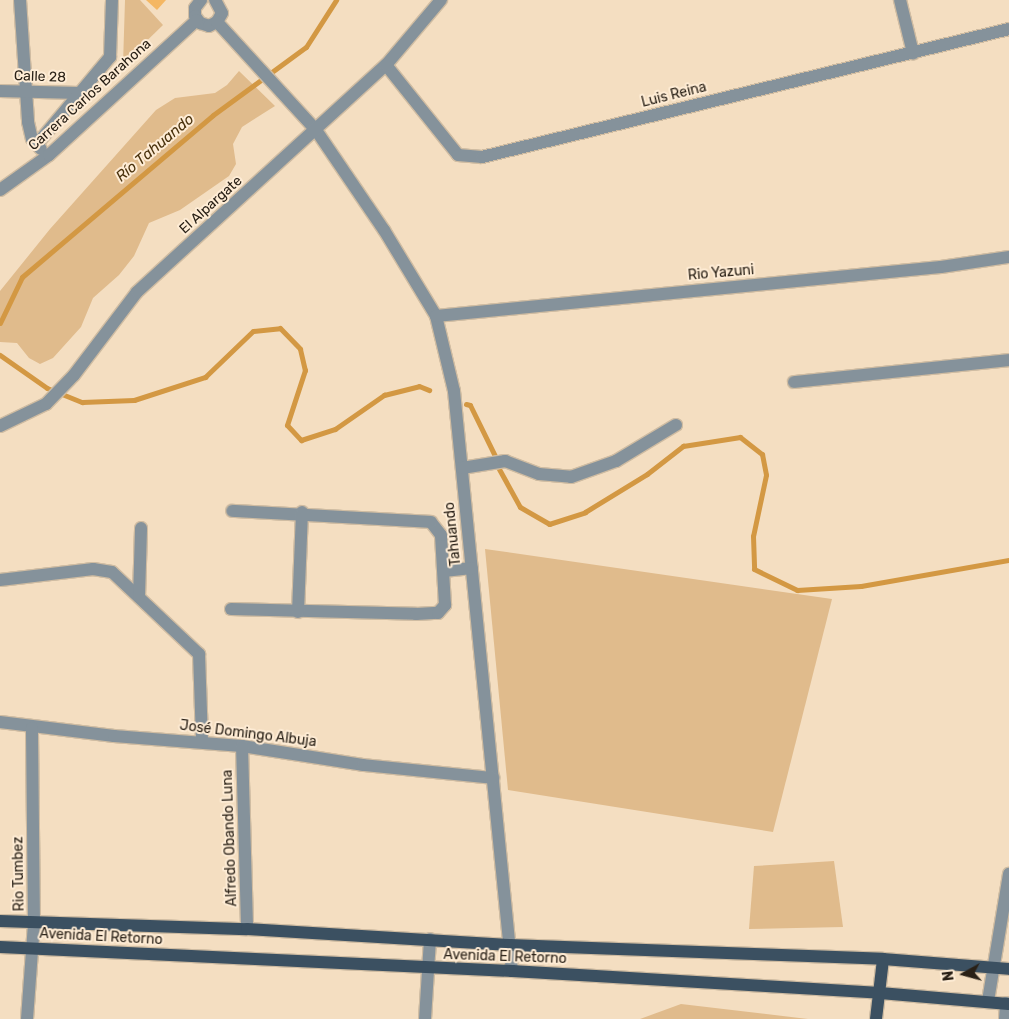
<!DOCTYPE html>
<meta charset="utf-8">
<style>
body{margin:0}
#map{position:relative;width:1009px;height:1019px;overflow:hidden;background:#f4dec1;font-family:Rubik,sans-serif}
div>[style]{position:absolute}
.green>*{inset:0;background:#e0bb8c}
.stream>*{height:5px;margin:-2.5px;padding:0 2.5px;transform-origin:2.5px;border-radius:2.5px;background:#d39843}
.building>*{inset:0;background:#f4b763}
.roads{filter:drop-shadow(1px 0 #cfbca2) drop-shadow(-1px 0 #cfbca2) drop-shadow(0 1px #cfbca2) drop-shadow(0 -1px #cfbca2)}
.minor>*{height:12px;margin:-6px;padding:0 6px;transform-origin:6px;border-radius:6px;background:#85929b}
.major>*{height:12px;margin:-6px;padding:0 6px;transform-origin:6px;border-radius:6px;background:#3b5061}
span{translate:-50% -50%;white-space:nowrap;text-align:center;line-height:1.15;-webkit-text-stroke:4px #feecd5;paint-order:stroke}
.street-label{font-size:14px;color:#292016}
.water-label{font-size:15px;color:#4a320d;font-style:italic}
.north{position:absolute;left:939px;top:949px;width:50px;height:50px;-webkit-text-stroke:4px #feecd5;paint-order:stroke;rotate:263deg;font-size:14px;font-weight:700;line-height:20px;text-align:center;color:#292016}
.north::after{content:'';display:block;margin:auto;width:18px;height:22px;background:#292016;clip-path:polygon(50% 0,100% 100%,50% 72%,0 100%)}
</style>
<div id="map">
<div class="green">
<i style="clip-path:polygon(125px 0,140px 0,163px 25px,123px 64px)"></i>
<i style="clip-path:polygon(239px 71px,275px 106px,242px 127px,233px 144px,236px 164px,229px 176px,180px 210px,149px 223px,134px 256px,119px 275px,93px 298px,81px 327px,53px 358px,40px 364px,29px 358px,17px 343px,0 342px,0 291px,50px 229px,156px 110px,175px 98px,215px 93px,227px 85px)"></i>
<i style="clip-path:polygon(485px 549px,832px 599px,773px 832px,508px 790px)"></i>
<i style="clip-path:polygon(834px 861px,843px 927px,749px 929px,754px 866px)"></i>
<i style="clip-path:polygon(681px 1004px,808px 1019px,640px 1019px)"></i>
</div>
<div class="stream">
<i style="left:0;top:323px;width:51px;rotate:-64.4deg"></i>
<i style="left:22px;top:277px;width:250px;rotate:-40.3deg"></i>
<i style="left:213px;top:115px;width:115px;rotate:-36.2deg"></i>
<i style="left:306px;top:47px;width:56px;rotate:-57.4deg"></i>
<i style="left:0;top:355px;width:57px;rotate:35.1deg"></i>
<i style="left:47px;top:388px;width:38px;rotate:22deg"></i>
<i style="left:82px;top:402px;width:52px;rotate:-2.2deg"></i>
<i style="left:134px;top:400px;width:75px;rotate:-17.9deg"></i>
<i style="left:205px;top:377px;width:66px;rotate:-43.8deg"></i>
<i style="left:253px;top:331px;width:27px;rotate:-6deg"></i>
<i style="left:280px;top:328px;width:29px;rotate:46deg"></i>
<i style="left:300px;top:349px;width:22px;rotate:77deg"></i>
<i style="left:305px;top:370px;width:58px;rotate:108.1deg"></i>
<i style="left:287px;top:425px;width:21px;rotate:47deg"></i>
<i style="left:301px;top:440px;width:36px;rotate:-18deg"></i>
<i style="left:335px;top:429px;width:60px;rotate:-34.8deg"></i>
<i style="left:384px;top:395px;width:36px;rotate:-14deg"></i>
<i style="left:419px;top:386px;width:11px;rotate:22deg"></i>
<i style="left:466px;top:404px;width:4px;rotate:14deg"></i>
<i style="left:470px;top:405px;width:57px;rotate:63.9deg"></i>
<i style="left:499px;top:469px;width:43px;rotate:61.1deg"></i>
<i style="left:520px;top:507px;width:34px;rotate:30deg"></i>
<i style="left:549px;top:524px;width:38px;rotate:-18deg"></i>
<i style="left:585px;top:512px;width:73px;rotate:-31.5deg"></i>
<i style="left:647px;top:474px;width:46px;rotate:-37.9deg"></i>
<i style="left:683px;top:446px;width:58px;rotate:-9deg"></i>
<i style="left:740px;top:437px;width:28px;rotate:38deg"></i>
<i style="left:762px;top:454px;width:21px;rotate:79deg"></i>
<i style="left:766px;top:475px;width:62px;rotate:102deg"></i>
<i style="left:753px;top:536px;width:33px;rotate:88deg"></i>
<i style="left:754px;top:569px;width:48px;rotate:26deg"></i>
<i style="left:797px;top:590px;width:64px;rotate:-3.6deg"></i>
<i style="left:861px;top:586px;width:150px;rotate:-10deg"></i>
</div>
<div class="building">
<i style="clip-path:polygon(146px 0,166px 0,157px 10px)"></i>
</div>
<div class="roads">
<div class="minor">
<i style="left:20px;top:0;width:122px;rotate:86.2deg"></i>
<i style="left:28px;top:122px;width:17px;rotate:77deg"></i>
<i style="left:32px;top:139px;width:13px;rotate:48deg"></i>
<i style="left:201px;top:0;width:10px;rotate:127deg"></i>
<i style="left:195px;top:8px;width:8px;rotate:90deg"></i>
<i style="left:195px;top:16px;width:9px;rotate:54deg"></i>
<i style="left:200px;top:23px;width:9px;rotate:18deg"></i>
<i style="left:209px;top:26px;width:9px;rotate:-27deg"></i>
<i style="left:217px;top:22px;width:10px;rotate:-61deg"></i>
<i style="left:222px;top:13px;width:15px;rotate:-118deg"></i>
<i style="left:900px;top:0;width:55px;rotate:76.2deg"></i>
<i style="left:217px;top:22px;width:147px;rotate:47.5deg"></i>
<i style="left:316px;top:130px;width:121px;rotate:55.8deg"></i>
<i style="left:384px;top:230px;width:100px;rotate:58.8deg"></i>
<i style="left:436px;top:316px;width:77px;rotate:76.5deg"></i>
<i style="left:454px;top:391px;width:583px;rotate:84.29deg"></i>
<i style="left:386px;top:65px;width:115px;rotate:51.3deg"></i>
<i style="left:458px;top:155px;width:24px;rotate:5deg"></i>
<i style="left:482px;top:157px;width:542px;rotate:-13.65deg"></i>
<i style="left:0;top:91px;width:79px;rotate:1.5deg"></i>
<i style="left:37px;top:144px;width:114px;rotate:-50deg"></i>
<i style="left:110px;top:57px;width:57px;rotate:-88deg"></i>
<i style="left:0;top:190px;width:60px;rotate:-35.5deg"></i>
<i style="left:49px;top:155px;width:200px;rotate:-42.4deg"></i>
<i style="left:436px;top:316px;width:507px;rotate:-5.54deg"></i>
<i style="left:941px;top:267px;width:69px;rotate:-8.4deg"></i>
<i style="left:794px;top:382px;width:216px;rotate:-5.8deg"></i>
<i style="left:0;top:426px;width:51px;rotate:-25.6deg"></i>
<i style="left:46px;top:404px;width:40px;rotate:-46deg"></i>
<i style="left:74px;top:375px;width:104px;rotate:-52.8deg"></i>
<i style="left:137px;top:292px;width:337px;rotate:-42.4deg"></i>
<i style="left:386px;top:65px;width:85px;rotate:-49.8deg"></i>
<i style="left:462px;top:468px;width:44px;rotate:-9.2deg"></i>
<i style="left:505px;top:461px;width:36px;rotate:21deg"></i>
<i style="left:539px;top:474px;width:32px;rotate:5deg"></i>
<i style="left:571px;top:477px;width:48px;rotate:-19.6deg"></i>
<i style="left:616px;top:461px;width:70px;rotate:-31deg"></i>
<i style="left:444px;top:571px;width:28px;rotate:-6deg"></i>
<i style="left:0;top:580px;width:94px;rotate:-6.7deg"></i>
<i style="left:93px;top:569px;width:19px;rotate:9deg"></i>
<i style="left:112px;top:572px;width:120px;rotate:43.3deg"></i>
<i style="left:199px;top:654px;width:87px;rotate:88deg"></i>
<i style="left:139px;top:597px;width:69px;rotate:-88.3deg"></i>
<i style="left:231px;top:609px;width:185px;rotate:1.5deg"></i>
<i style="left:416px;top:614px;width:22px;rotate:-3deg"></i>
<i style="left:438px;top:613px;width:11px;rotate:-49deg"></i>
<i style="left:445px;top:605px;width:70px;rotate:-93.3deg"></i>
<i style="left:441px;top:535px;width:16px;rotate:-128deg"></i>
<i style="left:431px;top:522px;width:199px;rotate:-176.8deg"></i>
<i style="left:298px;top:612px;width:100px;rotate:-87.7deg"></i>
<i style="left:0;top:722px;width:115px;rotate:7deg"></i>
<i style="left:114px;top:736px;width:128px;rotate:4.5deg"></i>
<i style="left:242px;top:746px;width:122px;rotate:8.9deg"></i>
<i style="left:363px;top:765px;width:131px;rotate:5.7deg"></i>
<i style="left:242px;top:746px;width:183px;rotate:88.4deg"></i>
<i style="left:988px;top:1001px;width:129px;rotate:-80.6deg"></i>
<i style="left:27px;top:1019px;width:96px;rotate:-85.8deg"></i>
<i style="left:34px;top:923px;width:195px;rotate:-90.6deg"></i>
<i style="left:425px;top:1019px;width:80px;rotate:-86.4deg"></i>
<i style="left:1005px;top:1019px;width:16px;rotate:-86deg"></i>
</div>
<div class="major">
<i style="left:0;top:921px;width:247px;rotate:1.9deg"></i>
<i style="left:247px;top:929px;width:263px;rotate:3.5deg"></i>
<i style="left:510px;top:945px;width:373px;rotate:2.1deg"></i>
<i style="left:883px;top:959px;width:126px;rotate:4.5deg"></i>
<i style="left:0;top:947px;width:513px;rotate:2.68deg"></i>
<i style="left:512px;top:971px;width:369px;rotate:3.4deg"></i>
<i style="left:880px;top:993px;width:129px;rotate:4.9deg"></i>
<i style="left:876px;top:1019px;width:60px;rotate:-83.3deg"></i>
</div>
</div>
<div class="street-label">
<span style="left:40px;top:77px;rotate:2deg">Calle 28</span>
<span style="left:90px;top:95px;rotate:-42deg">Carrera Carlos Barahona</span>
<span style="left:674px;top:95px;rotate:-14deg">Luis Reina</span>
<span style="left:211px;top:205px;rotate:-42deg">El Alpargate</span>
<span style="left:721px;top:273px;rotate:-5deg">Rio Yazuni</span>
<span style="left:453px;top:534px;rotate:-96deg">Tahuando</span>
<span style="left:248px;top:734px;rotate:7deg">José Domingo Albuja</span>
<span style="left:230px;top:838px;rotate:-92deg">Alfredo Obando Luna</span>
<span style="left:19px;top:874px;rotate:-91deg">Rio Tumbez</span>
<span style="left:101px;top:937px;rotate:3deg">Avenida El Retorno</span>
<span style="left:505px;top:957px;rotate:2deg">Avenida El Retorno</span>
</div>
<div class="water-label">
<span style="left:155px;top:148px;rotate:-40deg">Río Tahuando</span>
</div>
<div class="north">N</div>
</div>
